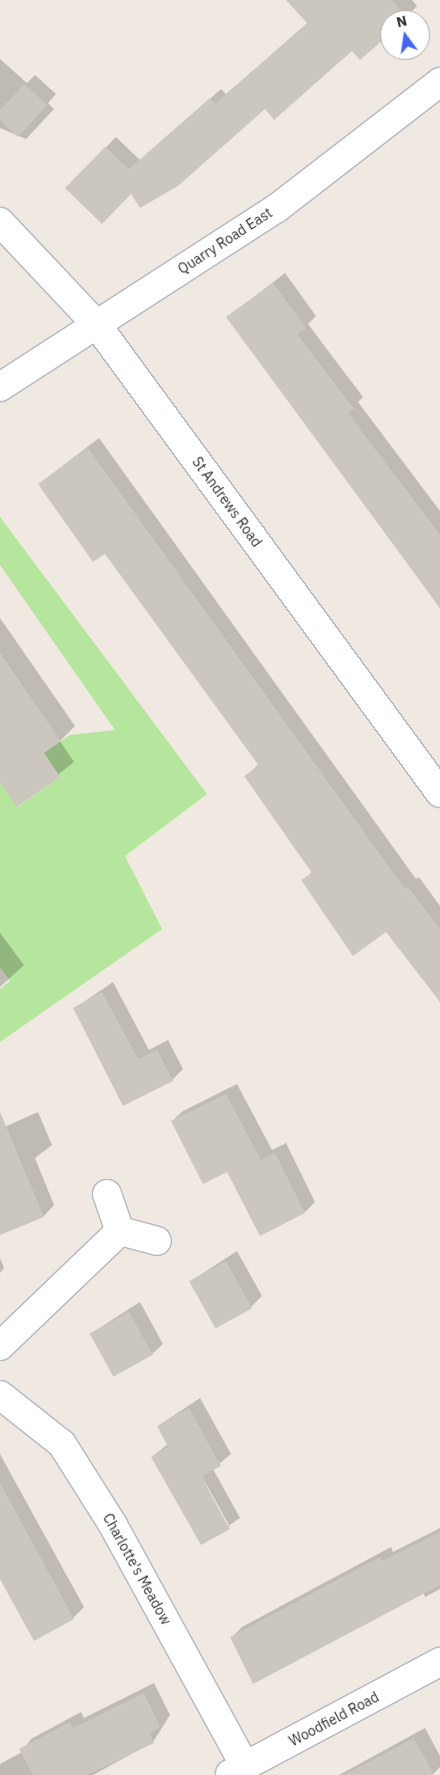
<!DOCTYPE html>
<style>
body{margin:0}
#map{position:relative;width:440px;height:1775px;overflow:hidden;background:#efe9e1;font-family:"IBM Plex Sans",sans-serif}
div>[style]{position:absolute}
.green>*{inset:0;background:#b6e59e}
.shadow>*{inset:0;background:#0003}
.building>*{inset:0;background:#cbc7bf;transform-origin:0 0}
.roads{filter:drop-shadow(1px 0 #b4b7c1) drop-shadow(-1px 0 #b4b7c1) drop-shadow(0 1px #b4b7c1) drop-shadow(0 -1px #b4b7c1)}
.minor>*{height:28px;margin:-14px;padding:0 14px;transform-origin:14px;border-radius:14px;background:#fff}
span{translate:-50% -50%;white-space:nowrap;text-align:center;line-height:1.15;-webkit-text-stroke:4px #fff;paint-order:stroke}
.street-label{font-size:14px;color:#2e2e2e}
.north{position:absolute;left:380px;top:10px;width:50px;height:50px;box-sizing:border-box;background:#fff;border:1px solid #ababab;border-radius:50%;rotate:346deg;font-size:14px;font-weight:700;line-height:20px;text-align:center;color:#2e2e2e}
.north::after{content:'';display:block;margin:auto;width:18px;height:22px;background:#4264fb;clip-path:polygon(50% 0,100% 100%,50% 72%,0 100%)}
</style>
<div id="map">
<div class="green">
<i style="clip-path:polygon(0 517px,207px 794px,125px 856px,162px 929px,0 1042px,0 989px,10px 981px,0 967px,0 783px,18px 807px,60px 777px,44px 753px,70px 735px,115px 730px,0 565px)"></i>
</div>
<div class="shadow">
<i style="clip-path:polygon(288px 0,412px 0,417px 6px,403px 20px,390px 20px,390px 32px,352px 49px,131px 193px,66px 188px,116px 137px,140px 160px,221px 89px,226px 94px,308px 23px)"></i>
<i style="clip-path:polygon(0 59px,27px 83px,35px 75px,56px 94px,48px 103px,54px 109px,26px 139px,0 128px)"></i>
<i style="clip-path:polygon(285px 273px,316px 316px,308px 324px,363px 397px,358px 402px,440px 511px,440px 608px,228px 317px)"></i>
<i style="clip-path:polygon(99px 438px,416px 879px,419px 877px,440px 906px,440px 1000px,387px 930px,303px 880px,313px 871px,246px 776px,259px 764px,105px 552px,39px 484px)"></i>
<i style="clip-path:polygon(0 618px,75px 726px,60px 741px,74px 762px,18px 806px,0 780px)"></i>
<i style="clip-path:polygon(0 933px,24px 965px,0 987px)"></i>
<i style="clip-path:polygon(113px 982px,149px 1050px,168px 1040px,183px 1069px,172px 1080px,123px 1105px,75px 1008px)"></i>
<i style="clip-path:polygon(237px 1084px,272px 1150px,286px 1143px,315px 1202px,305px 1212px,228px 1170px,172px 1121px,183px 1111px)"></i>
<i style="clip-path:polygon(38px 1112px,52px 1145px,35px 1158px,54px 1205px,44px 1216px,0 1234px,0 1129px)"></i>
<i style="clip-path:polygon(237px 1251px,262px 1296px,251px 1307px,191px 1281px)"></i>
<i style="clip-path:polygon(0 1258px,4px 1268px,0 1273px)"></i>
<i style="clip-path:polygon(140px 1302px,163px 1344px,152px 1354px,90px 1334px)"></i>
<i style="clip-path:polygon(evenodd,200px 1398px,231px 1454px,213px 1469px,240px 1518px,202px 1544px,152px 1457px,168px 1444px,158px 1426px,200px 1398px,199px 1471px,230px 1527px,227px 1527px,199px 1471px)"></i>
<i style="clip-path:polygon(0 1454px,84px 1607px,73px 1618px,0 1578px)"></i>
<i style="clip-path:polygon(440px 1528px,440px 1589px,425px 1597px,423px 1592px,231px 1638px,242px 1627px,391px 1547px,393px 1552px)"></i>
<i style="clip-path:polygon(154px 1683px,170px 1715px,153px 1742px,93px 1775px,0 1775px,0 1764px,22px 1752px,31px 1739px,81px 1712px,84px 1718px)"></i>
<i style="clip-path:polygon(425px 1728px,440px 1756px,440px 1767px,433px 1774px,339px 1775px)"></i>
</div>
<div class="building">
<i style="clip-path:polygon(286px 0,392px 0,408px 18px,390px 20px,390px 34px,360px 60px,352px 51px,274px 120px,265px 109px,178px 186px,140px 208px,131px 194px,102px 224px,65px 188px,105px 147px,129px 169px,210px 98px,215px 104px,307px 23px)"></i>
<i style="clip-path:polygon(24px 84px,47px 105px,18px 137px,0 120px,0 110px)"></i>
<i style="clip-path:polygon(273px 283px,306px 328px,297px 334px,354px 409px,348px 413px,440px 535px,440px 608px,226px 317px)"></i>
<i style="clip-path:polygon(88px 448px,405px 889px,408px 887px,440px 929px,440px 1002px,386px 932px,353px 956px,301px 880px,312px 873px,244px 776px,259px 766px,105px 554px,93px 562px,38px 484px)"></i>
<i style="clip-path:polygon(0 653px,61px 741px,44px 753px,60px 777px,17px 807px,0 783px)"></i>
<i style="clip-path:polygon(102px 992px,138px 1059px,157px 1050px,173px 1081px,123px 1106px,73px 1008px)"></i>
<i style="clip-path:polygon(226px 1094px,261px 1160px,275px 1153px,305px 1213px,260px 1236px,227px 1172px,203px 1184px,171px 1121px)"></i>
<i style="clip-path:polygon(0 1112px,44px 1217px,0 1235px)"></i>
<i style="left:226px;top:1261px;width:54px;height:42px;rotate:61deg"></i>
<i style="left:129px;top:1312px;width:49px;height:45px;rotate:61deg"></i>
<i style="clip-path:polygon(189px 1408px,221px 1466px,201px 1477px,230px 1529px,201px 1545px,151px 1457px,168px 1447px,157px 1426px)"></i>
<i style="clip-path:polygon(0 1483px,74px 1619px,34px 1641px,0 1579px)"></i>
<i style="clip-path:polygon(440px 1532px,440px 1585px,253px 1684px,230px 1637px,380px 1557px,382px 1561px)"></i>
<i style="clip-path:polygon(144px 1693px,160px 1727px,149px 1733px,154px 1743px,87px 1775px,33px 1775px,19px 1749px,70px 1722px,73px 1728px)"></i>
<i style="clip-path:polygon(414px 1738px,434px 1775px,344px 1775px)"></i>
</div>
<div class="roads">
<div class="minor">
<i style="left:0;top:222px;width:141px;rotate:46.7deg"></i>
<i style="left:97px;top:325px;width:580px;rotate:53.76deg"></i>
<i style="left:0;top:387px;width:330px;rotate:-32.9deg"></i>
<i style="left:277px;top:208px;width:206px;rotate:-37.7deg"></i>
<i style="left:107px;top:1194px;width:39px;rotate:71deg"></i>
<i style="left:120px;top:1231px;width:38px;rotate:15deg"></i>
<i style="left:0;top:1346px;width:166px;rotate:-43.8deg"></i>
<i style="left:0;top:1395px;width:79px;rotate:38.3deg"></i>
<i style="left:62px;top:1444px;width:96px;rotate:57.8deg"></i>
<i style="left:113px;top:1525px;width:275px;rotate:61.3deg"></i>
<i style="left:230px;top:1774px;width:238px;rotate:-28.1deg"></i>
</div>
</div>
<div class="street-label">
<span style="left:225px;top:241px;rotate:-33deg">Quarry Road East</span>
<span style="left:227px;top:502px;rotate:54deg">St Andrews Road</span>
<span style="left:137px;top:1569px;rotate:61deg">Charlotte's Meadow</span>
<span style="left:334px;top:1719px;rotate:-28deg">Woodfield Road</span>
</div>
<div class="north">N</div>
</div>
